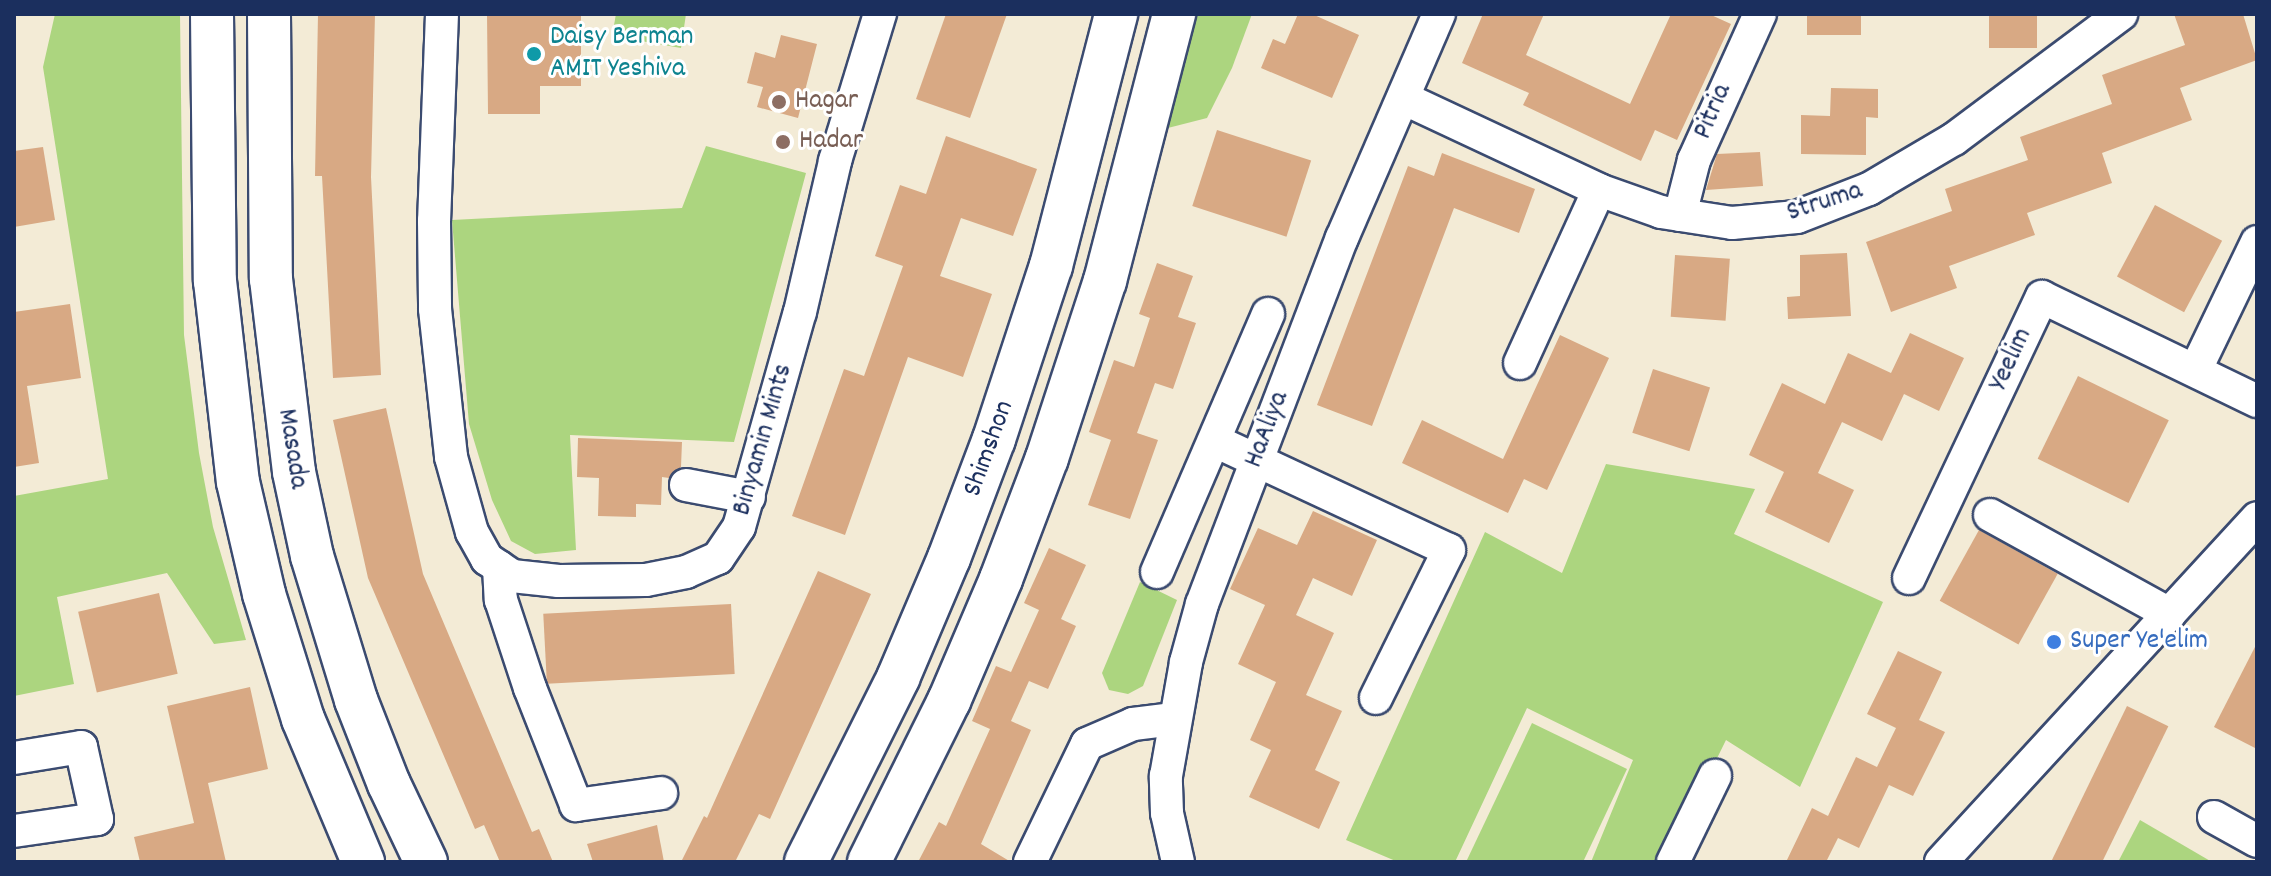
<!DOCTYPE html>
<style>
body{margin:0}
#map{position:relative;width:2271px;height:876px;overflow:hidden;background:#f3ebd6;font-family:Dekko,sans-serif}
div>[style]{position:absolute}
.green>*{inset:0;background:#acd57f}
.building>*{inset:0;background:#d8a984;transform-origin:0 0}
.roads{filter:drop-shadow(2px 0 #3b4b70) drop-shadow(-2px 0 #3b4b70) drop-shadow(0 2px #3b4b70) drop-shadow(0 -2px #3b4b70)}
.minor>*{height:32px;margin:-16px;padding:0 16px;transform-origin:16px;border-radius:16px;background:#fff}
.major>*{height:42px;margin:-21px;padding:0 21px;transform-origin:21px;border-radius:21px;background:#fff}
.dots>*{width:22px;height:22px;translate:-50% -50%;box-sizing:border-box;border:4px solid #fff;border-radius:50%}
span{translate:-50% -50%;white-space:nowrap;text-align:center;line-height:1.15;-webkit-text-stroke:6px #fff;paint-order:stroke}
.culture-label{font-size:28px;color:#0d838f}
.left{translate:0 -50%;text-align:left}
.education-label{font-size:28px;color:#785e54}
.street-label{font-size:28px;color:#1b2f5e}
.shop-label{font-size:28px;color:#366cbe}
.frame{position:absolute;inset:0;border:16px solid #1b2f5e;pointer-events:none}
</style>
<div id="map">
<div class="green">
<i style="clip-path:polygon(55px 14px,180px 14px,184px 335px,199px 453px,213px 527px,246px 640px,214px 644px,167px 573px,57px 597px,74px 684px,14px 696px,14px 496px,108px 479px,43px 67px)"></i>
<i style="clip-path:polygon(616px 14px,686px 14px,681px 48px,612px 36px)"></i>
<i style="clip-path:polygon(1190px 14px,1252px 14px,1232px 68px,1207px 118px,1160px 130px)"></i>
<i style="clip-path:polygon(706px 146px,806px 173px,734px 442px,570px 435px,576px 550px,535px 554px,511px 541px,492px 500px,469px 424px,452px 220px,682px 208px)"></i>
<i style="clip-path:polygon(1606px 464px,1755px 489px,1734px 534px,1883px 602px,1800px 787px,1726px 740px,1666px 862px,1591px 862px,1633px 760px,1527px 708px,1455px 862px,1398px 862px,1346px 840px,1485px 532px,1562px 573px)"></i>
<i style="clip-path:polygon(1140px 582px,1177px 600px,1143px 686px,1128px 694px,1109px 690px,1102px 673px)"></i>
<i style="clip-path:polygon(1532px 723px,1627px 769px,1583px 862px,1466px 862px)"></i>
<i style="clip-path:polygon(2140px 820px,2212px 862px,2118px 862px)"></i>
</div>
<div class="building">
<i style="clip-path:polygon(318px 14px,375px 14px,371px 177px,381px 375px,333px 378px,322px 176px,315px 176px)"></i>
<i style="clip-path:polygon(487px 14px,581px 14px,581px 86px,540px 86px,540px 114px,488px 114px)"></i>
<i style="clip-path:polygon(946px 14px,1007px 14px,970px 118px,916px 99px)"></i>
<i style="clip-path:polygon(1298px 14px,1312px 14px,1359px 35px,1332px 98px,1261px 68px,1273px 39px,1285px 44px)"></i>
<i style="clip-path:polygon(1483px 14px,1544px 14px,1526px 55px,1630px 104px,1671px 14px,1709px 14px,1731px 24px,1677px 140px,1655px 130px,1641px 161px,1523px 105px,1529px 93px,1462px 63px)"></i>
<i style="left:1807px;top:14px;width:54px;height:21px"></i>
<i style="left:1989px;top:14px;width:48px;height:34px"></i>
<i style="clip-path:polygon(2174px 14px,2243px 14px,2257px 60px,2180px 88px,2192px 120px,2102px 153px,2112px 183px,2027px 213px,2035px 235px,1949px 266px,1957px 288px,1891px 312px,1866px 242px,1952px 211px,1945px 189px,2028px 160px,2020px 137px,2112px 104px,2102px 75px,2185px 45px)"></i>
<i style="clip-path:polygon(781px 35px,817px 44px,798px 118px,757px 107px,763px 87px,747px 83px,755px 52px,775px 58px)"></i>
<i style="clip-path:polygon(1831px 88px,1878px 89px,1878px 118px,1866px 117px,1866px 155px,1801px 154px,1801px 115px,1830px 116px)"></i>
<i style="left:1217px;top:130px;width:99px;height:80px;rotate:18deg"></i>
<i style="clip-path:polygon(946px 136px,1037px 169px,1013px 236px,961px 218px,940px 276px,992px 294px,963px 377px,908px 357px,845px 535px,792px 516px,844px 369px,864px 376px,903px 266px,875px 256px,900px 185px,926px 194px)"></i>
<i style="clip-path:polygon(43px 147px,55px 220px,14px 227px,14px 151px)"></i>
<i style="clip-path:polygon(1760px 152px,1763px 186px,1706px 190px,1717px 154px)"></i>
<i style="clip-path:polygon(1442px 153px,1535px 189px,1519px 233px,1454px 208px,1372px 426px,1317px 405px,1408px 166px,1434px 176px)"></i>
<i style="left:2155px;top:205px;width:76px;height:81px;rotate:28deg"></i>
<i style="clip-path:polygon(1847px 253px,1851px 316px,1788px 319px,1787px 297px,1800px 296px,1800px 255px)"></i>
<i style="left:1675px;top:255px;width:55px;height:62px;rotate:4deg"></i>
<i style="clip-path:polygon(1157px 263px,1193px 276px,1178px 317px,1196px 323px,1173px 389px,1155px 383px,1137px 433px,1158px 440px,1130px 519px,1088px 505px,1111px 440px,1089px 432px,1114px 360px,1134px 367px,1150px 318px,1139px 314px)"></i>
<i style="clip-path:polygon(70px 304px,81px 378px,27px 386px,39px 463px,14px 467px,14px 312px)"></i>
<i style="clip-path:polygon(1910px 333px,1964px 358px,1939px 411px,1904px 394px,1882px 441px,1842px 422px,1818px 473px,1854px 490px,1829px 543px,1765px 512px,1784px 472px,1749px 455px,1782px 383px,1825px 404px,1848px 353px,1891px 373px)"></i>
<i style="clip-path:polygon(1560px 335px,1609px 358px,1547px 490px,1524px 479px,1508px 513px,1402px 463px,1422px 420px,1503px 459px)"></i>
<i style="left:1653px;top:369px;width:60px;height:67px;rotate:18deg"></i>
<i style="left:2078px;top:376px;width:101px;height:92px;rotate:26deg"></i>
<i style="clip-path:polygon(386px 408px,423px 574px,532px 832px,539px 829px,553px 862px,500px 862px,484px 825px,475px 829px,368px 578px,333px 420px)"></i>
<i style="clip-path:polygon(578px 438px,682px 442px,681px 467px,669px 478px,662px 477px,661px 505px,636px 504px,636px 517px,598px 516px,599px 478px,577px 477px)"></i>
<i style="clip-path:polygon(1313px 511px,1377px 540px,1352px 596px,1313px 578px,1296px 615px,1334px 633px,1306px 695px,1342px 711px,1315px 770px,1340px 782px,1319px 829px,1249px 797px,1271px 750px,1250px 740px,1276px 682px,1238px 664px,1265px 605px,1230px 589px,1258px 528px,1297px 545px)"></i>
<i style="left:1979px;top:530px;width:90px;height:81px;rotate:29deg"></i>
<i style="clip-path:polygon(1049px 548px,1086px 565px,1061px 619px,1076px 626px,1048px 689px,1029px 681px,1011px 721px,1031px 730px,981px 844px,1011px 862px,918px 862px,939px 822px,946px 826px,990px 729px,972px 721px,996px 666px,1011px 672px,1039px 610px,1024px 603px)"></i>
<i style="clip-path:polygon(818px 571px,871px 594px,770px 819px,759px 814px,735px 862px,681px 862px,704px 816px,707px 818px)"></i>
<i style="left:159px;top:593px;width:83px;height:83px;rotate:77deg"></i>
<i style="left:731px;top:604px;width:70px;height:188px;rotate:87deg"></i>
<i style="clip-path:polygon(2257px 643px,2257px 749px,2214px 727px)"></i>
<i style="clip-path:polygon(1898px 651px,1942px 672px,1919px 720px,1945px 732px,1913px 796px,1889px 785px,1859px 848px,1838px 838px,1826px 862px,1786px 862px,1812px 808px,1828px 816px,1856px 757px,1877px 767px,1896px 728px,1867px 714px)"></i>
<i style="clip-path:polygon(250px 687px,268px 769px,208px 783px,226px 862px,140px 862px,134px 837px,194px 823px,167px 706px)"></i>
<i style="left:2127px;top:706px;width:46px;height:174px;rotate:26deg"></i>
<i style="clip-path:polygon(657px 825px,664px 862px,593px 862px,587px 844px)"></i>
</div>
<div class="roads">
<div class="minor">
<i style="left:442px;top:14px;width:207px;rotate:92.2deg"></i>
<i style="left:434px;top:221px;width:88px;rotate:89.3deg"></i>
<i style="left:435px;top:309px;width:149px;rotate:83.8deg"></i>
<i style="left:451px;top:457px;width:78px;rotate:74.4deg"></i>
<i style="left:472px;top:532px;width:31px;rotate:61deg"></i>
<i style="left:487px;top:559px;width:30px;rotate:34deg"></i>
<i style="left:512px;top:576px;width:47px;rotate:6.1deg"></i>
<i style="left:559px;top:581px;width:87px;rotate:-0.7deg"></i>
<i style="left:646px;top:580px;width:41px;rotate:-11.3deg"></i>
<i style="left:686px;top:572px;width:35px;rotate:-24deg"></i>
<i style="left:718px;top:558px;width:37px;rotate:-56deg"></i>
<i style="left:739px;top:527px;width:223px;rotate:-74.2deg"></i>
<i style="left:800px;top:312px;width:155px;rotate:-76.9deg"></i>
<i style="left:835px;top:161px;width:154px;rotate:-73deg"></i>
<i style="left:1403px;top:98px;width:217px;rotate:25.1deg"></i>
<i style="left:1599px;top:190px;width:66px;rotate:19.5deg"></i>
<i style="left:1661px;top:212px;width:72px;rotate:8.8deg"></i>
<i style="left:1732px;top:223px;width:65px;rotate:-5.3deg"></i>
<i style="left:1797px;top:217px;width:77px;rotate:-21.3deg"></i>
<i style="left:1869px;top:189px;width:99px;rotate:-30.5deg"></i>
<i style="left:1954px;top:139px;width:209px;rotate:-36.8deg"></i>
<i style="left:1680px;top:215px;width:57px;rotate:-75.7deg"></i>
<i style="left:1694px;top:160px;width:160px;rotate:-65.7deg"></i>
<i style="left:1520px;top:363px;width:190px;rotate:-65.5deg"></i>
<i style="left:2196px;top:369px;width:141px;rotate:-64.3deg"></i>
<i style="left:1215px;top:441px;width:258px;rotate:25deg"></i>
<i style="left:1449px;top:550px;width:165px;rotate:116.3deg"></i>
<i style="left:686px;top:485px;width:64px;rotate:10.8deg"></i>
<i style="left:1990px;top:515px;width:205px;rotate:28.9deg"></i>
<i style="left:499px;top:567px;width:33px;rotate:87deg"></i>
<i style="left:501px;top:600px;width:93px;rotate:71.8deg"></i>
<i style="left:530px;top:688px;width:126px;rotate:68.5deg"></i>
<i style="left:576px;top:805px;width:86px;rotate:-8deg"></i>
<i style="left:1157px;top:572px;width:281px;rotate:-66.7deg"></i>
<i style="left:1909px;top:578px;width:311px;rotate:-64.7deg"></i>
<i style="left:2042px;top:297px;width:239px;rotate:25.8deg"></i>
<i style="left:14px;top:758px;width:68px;rotate:-9.3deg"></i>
<i style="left:81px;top:747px;width:74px;rotate:77.5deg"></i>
<i style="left:97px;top:819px;width:84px;rotate:171.8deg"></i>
<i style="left:2214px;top:817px;width:49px;rotate:29.2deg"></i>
<i style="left:1030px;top:862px;width:131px;rotate:-64.2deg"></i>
<i style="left:1087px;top:744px;width:50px;rotate:-23.5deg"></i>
<i style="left:1133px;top:724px;width:41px;rotate:-7deg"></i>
<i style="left:1178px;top:862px;width:50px;rotate:-102.7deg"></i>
<i style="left:1167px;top:813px;width:37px;rotate:-92deg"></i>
<i style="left:1166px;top:776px;width:116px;rotate:-80deg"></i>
<i style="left:1186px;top:662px;width:60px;rotate:-74.6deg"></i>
<i style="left:1202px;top:604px;width:392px;rotate:-69.1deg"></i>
<i style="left:1342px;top:238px;width:244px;rotate:-66.6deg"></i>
<i style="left:1673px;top:862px;width:96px;rotate:-64deg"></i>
<i style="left:1941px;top:862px;width:467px;rotate:-47.4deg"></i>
</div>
<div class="major">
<i style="left:212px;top:14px;width:267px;rotate:89.4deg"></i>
<i style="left:215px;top:281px;width:202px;rotate:83.5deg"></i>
<i style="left:238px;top:482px;width:115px;rotate:76.9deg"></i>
<i style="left:264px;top:594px;width:131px;rotate:72.7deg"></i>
<i style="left:303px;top:719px;width:155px;rotate:67.2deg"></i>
<i style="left:269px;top:14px;width:265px;rotate:89.6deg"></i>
<i style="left:271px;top:279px;width:194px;rotate:83.2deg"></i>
<i style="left:294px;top:472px;width:86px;rotate:77.9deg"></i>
<i style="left:312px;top:556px;width:151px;rotate:73deg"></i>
<i style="left:356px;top:700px;width:90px;rotate:68.6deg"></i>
<i style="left:389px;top:784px;width:86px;rotate:64.6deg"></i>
<i style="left:806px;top:862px;width:206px;rotate:-63.4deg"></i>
<i style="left:898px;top:678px;width:130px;rotate:-67deg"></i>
<i style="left:949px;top:558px;width:127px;rotate:-69.3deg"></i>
<i style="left:994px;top:439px;width:182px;rotate:-71.8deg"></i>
<i style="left:1051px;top:266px;width:260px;rotate:-75.5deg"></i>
<i style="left:869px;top:862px;width:180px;rotate:-63.6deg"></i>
<i style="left:949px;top:701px;width:133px;rotate:-66.9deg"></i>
<i style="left:1001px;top:579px;width:129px;rotate:-69.2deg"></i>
<i style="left:1047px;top:458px;width:186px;rotate:-71.9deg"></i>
<i style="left:1105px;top:281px;width:276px;rotate:-75.5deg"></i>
</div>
</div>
<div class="dots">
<i style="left:534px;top:54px;background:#0f9aa8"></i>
<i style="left:779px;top:102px;background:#8d6e63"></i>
<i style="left:783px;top:142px;background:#8d6e63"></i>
<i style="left:2054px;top:642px;background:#3f7fe0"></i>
</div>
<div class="culture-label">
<span class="left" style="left:550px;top:54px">Daisy Berman<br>AMIT Yeshiva</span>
</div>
<div class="education-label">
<span class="left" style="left:795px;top:102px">Hagar</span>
<span class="left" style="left:799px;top:142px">Hadar</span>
</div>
<div class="street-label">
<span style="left:1714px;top:112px;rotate:-67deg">Pitria</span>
<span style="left:1825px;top:203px;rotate:-18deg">Struma</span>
<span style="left:2012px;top:360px;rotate:-65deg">Yeelim</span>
<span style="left:1268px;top:430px;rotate:-69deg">HaAliya</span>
<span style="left:764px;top:440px;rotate:-74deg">Binyamin Mints</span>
<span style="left:291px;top:449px;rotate:81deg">Masada</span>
<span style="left:990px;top:449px;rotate:-70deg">Shimshon</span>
</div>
<div class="shop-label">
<span class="left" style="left:2070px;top:642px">Super Ye'elim</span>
</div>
<div class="frame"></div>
</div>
